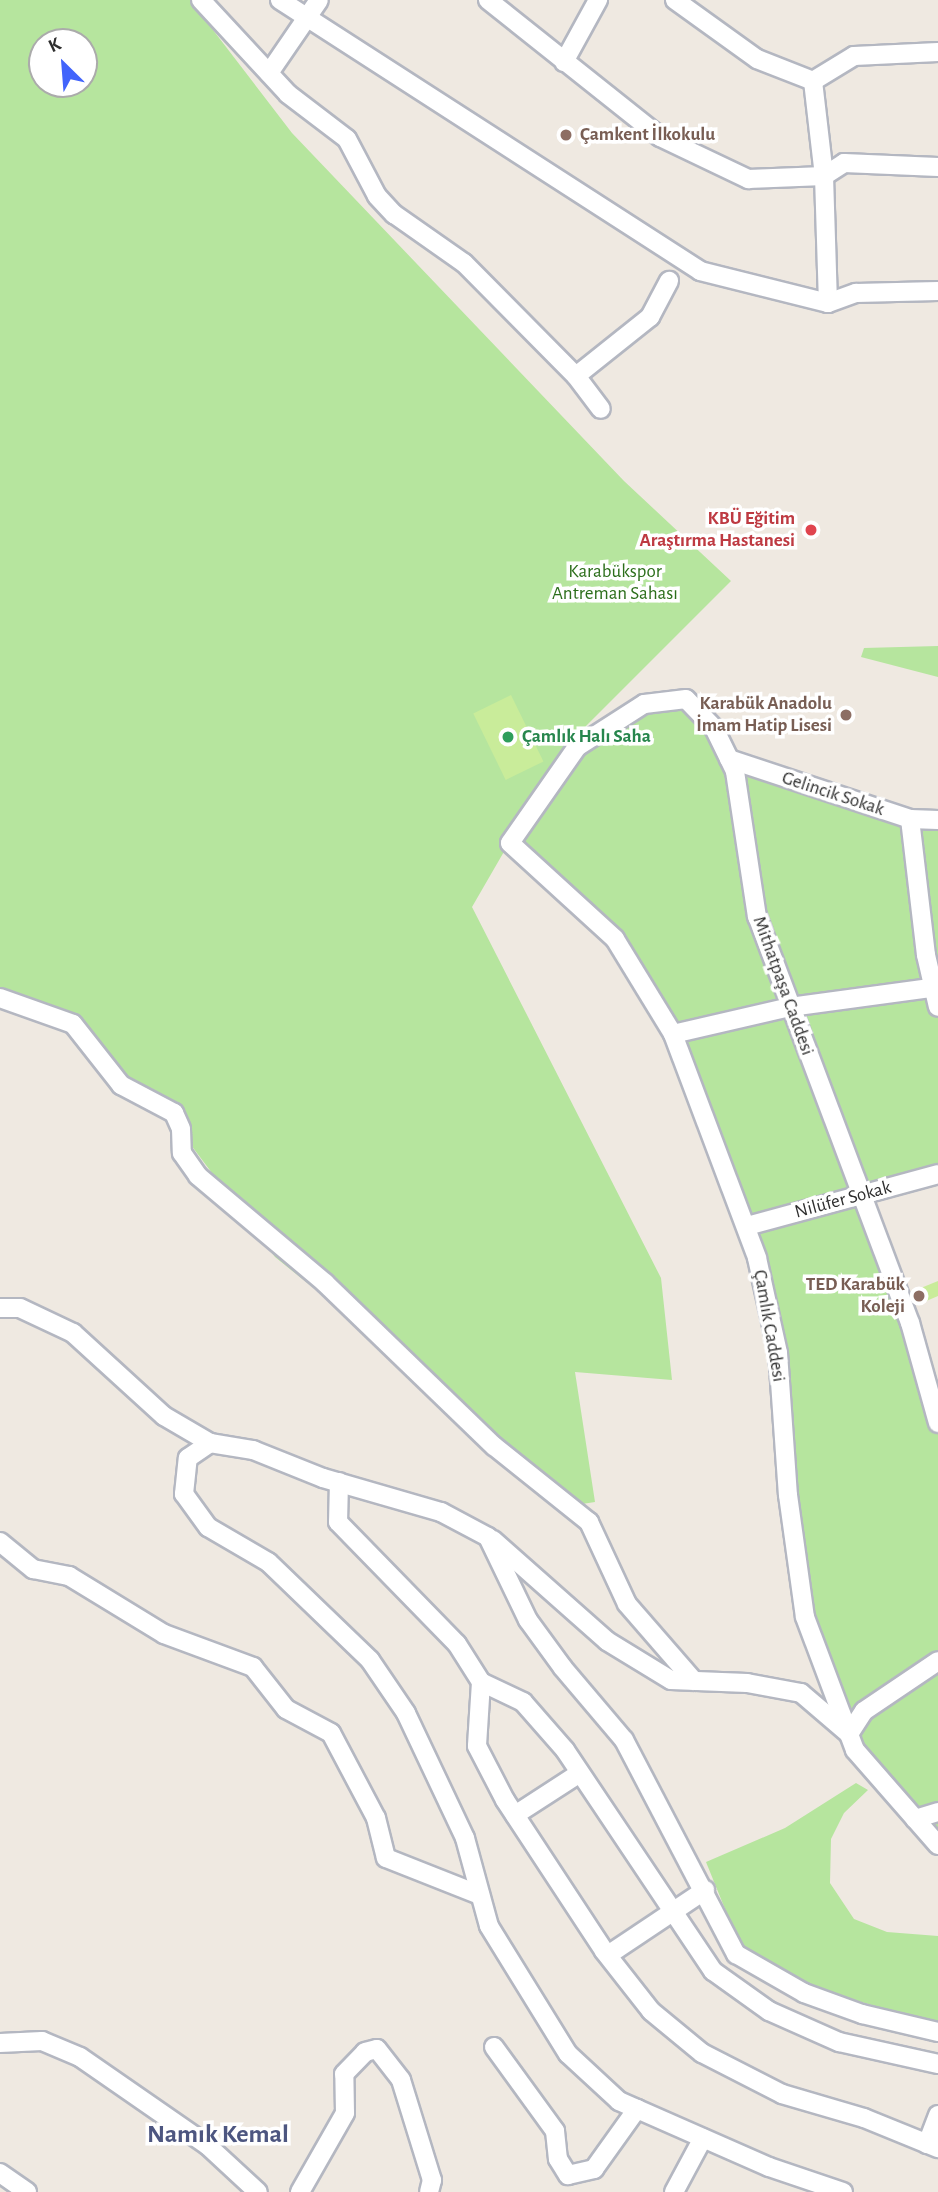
<!DOCTYPE html>
<meta charset="utf-8">
<style>
body{margin:0}
#map{position:relative;width:938px;height:2192px;overflow:hidden;background:#efe9e1;font-family:"Alegreya Sans",sans-serif}
div>[style]{position:absolute}
.green>*{inset:0;background:#b6e59e}
.pitch>*{inset:0;background:#c9ec9a;transform-origin:0 0}
.roads{filter:drop-shadow(2px 0 #b4b7c1) drop-shadow(-2px 0 #b4b7c1) drop-shadow(0 2px #b4b7c1) drop-shadow(0 -2px #b4b7c1)}
.minor>*{height:18px;margin:-9px;padding:0 9px;transform-origin:9px;border-radius:9px;background:#fff}
.dots>*{width:19px;height:19px;translate:-50% -50%;box-sizing:border-box;border:4px solid #fff;border-radius:50%}
span{translate:-50% -50%;white-space:nowrap;text-align:center;line-height:1.15;-webkit-text-stroke:7px #fff;paint-order:stroke}
.education-label{font-size:19px;color:#785e54;font-weight:700}
.left{translate:0 -50%;text-align:left}
.right{translate:-100% -50%;text-align:right}
.health-label{font-size:19px;color:#be3a42;font-weight:700}
.park-label{font-size:19px;color:#2c6e1b}
.leisure-label{font-size:19px;color:#27864d;font-weight:700}
.street-label{font-size:19px;color:#2e2e2e}
.district-label{font-size:26px;color:#4d5680;font-weight:700}
.north{position:absolute;left:28px;top:28px;width:70px;height:70px;box-sizing:border-box;background:#fff;border:2px solid #ababab;border-radius:50%;rotate:335deg;font-size:19px;font-weight:700;line-height:28px;text-align:center;color:#2e2e2e}
.north::after{content:'';display:block;margin:auto;width:24px;height:32px;background:#4264fb;clip-path:polygon(50% 0,100% 100%,50% 72%,0 100%)}
</style>
<div id="map">
<div class="green">
<i style="clip-path:polygon(evenodd,0 0,190px 0,292px 133px,624px 481px,731px 581px,586px 726px,526px 818px,577px 747px,644px 704px,686px 699px,729px 759px,938px 820px,938px 1174px,862px 1195px,938px 1420px,938px 1845px,855px 1750px,805px 1617px,757px 1258px,673px 1034px,615px 939px,509px 843px,472px 907px,661px 1278px,672px 1380px,575px 1372px,595px 1502px,582px 1504px,275px 1257px,161px 1105px,69px 1032px,15px 995px,0 993px,0 0,42px 42px,84px 42px,84px 84px,42px 84px,42px 42px)"></i>
<i style="clip-path:polygon(938px 646px,938px 677px,861px 657px,864px 648px)"></i>
<i style="clip-path:polygon(856px 1783px,868px 1790px,844px 1813px,831px 1839px,830px 1883px,854px 1919px,887px 1932px,938px 1936px,938px 2024px,809px 1987px,753px 1959px,738px 1941px,706px 1862px,785px 1828px)"></i>
</div>
<div class="pitch">
<i style="left:511px;top:695px;width:74px;height:42px;rotate:64deg"></i>
<i style="clip-path:polygon(938px 1281px,938px 1296px,917px 1305px,911px 1292px)"></i>
</div>
<div class="roads">
<div class="minor">
<i style="left:201px;top:0;width:128px;rotate:47.2deg"></i>
<i style="left:288px;top:94px;width:74px;rotate:37.3deg"></i>
<i style="left:347px;top:139px;width:64px;rotate:62.2deg"></i>
<i style="left:377px;top:196px;width:25px;rotate:47deg"></i>
<i style="left:394px;top:214px;width:85px;rotate:35deg"></i>
<i style="left:464px;top:263px;width:159px;rotate:45.3deg"></i>
<i style="left:576px;top:376px;width:41px;rotate:52.9deg"></i>
<i style="left:280px;top:0;width:500px;rotate:32.8deg"></i>
<i style="left:700px;top:271px;width:132px;rotate:14deg"></i>
<i style="left:828px;top:303px;width:30px;rotate:-20deg"></i>
<i style="left:856px;top:293px;width:82px;rotate:-1.4deg"></i>
<i style="left:488px;top:0;width:220px;rotate:38.5deg"></i>
<i style="left:660px;top:137px;width:98px;rotate:25.5deg"></i>
<i style="left:748px;top:179px;width:76px;rotate:-2.3deg"></i>
<i style="left:824px;top:176px;width:24px;rotate:-33deg"></i>
<i style="left:844px;top:163px;width:94px;rotate:2.4deg"></i>
<i style="left:675px;top:0;width:101px;rotate:35.7deg"></i>
<i style="left:757px;top:59px;width:60px;rotate:21.4deg"></i>
<i style="left:813px;top:81px;width:48px;rotate:-31.4deg"></i>
<i style="left:854px;top:56px;width:84px;rotate:-2.7deg"></i>
<i style="left:564px;top:62px;width:71px;rotate:-61.3deg"></i>
<i style="left:269px;top:73px;width:88px;rotate:-55.6deg"></i>
<i style="left:813px;top:81px;width:96px;rotate:83.4deg"></i>
<i style="left:824px;top:176px;width:127px;rotate:88.2deg"></i>
<i style="left:576px;top:376px;width:95px;rotate:-38.6deg"></i>
<i style="left:650px;top:317px;width:41px;rotate:-62.2deg"></i>
<i style="left:729px;top:759px;width:191px;rotate:18.3deg"></i>
<i style="left:910px;top:819px;width:28px;rotate:2deg"></i>
<i style="left:910px;top:819px;width:137px;rotate:83.3deg"></i>
<i style="left:926px;top:955px;width:53px;rotate:77deg"></i>
<i style="left:0;top:998px;width:77px;rotate:19.6deg"></i>
<i style="left:73px;top:1024px;width:78px;rotate:51.8deg"></i>
<i style="left:121px;top:1085px;width:60px;rotate:27.8deg"></i>
<i style="left:174px;top:1113px;width:17px;rotate:66deg"></i>
<i style="left:181px;top:1129px;width:24px;rotate:88deg"></i>
<i style="left:182px;top:1153px;width:28px;rotate:55deg"></i>
<i style="left:198px;top:1176px;width:166px;rotate:40.1deg"></i>
<i style="left:325px;top:1283px;width:235px;rotate:44deg"></i>
<i style="left:494px;top:1446px;width:122px;rotate:38.7deg"></i>
<i style="left:589px;top:1522px;width:90px;rotate:65.1deg"></i>
<i style="left:627px;top:1604px;width:102px;rotate:49deg"></i>
<i style="left:673px;top:1034px;width:120px;rotate:-13deg"></i>
<i style="left:790px;top:1007px;width:149px;rotate:-7.7deg"></i>
<i style="left:747px;top:1226px;width:198px;rotate:-15.2deg"></i>
<i style="left:0;top:1308px;width:20px"></i>
<i style="left:20px;top:1308px;width:59px;rotate:25.3deg"></i>
<i style="left:73px;top:1333px;width:123px;rotate:42.4deg"></i>
<i style="left:164px;top:1416px;width:53px;rotate:30.4deg"></i>
<i style="left:938px;top:1423px;width:104px;rotate:-105.6deg"></i>
<i style="left:910px;top:1323px;width:434px;rotate:-110.6deg"></i>
<i style="left:757px;top:917px;width:148px;rotate:-98.6deg"></i>
<i style="left:735px;top:771px;width:48px;rotate:-116deg"></i>
<i style="left:714px;top:728px;width:40px;rotate:-134deg"></i>
<i style="left:686px;top:699px;width:42px;rotate:173.2deg"></i>
<i style="left:644px;top:704px;width:80px;rotate:147.3deg"></i>
<i style="left:577px;top:747px;width:117px;rotate:124.9deg"></i>
<i style="left:510px;top:843px;width:142px;rotate:42.4deg"></i>
<i style="left:615px;top:939px;width:111px;rotate:58.6deg"></i>
<i style="left:673px;top:1034px;width:239px;rotate:69.4deg"></i>
<i style="left:757px;top:1258px;width:97px;rotate:77.5deg"></i>
<i style="left:778px;top:1353px;width:142px;rotate:86deg"></i>
<i style="left:788px;top:1495px;width:123px;rotate:82.1deg"></i>
<i style="left:805px;top:1617px;width:142px;rotate:69.4deg"></i>
<i style="left:855px;top:1750px;width:126px;rotate:48.9deg"></i>
<i style="left:339px;top:1482px;width:40px;rotate:91.4deg"></i>
<i style="left:338px;top:1522px;width:170px;rotate:45.7deg"></i>
<i style="left:457px;top:1644px;width:45px;rotate:57.7deg"></i>
<i style="left:481px;top:1682px;width:47px;rotate:25.5deg"></i>
<i style="left:523px;top:1702px;width:64px;rotate:48.8deg"></i>
<i style="left:565px;top:1750px;width:266px;rotate:56.2deg"></i>
<i style="left:713px;top:1971px;width:69px;rotate:35.5deg"></i>
<i style="left:769px;top:2011px;width:77px;rotate:23.9deg"></i>
<i style="left:839px;top:2042px;width:101px;rotate:12.5deg"></i>
<i style="left:493px;top:1540px;width:152px;rotate:41.5deg"></i>
<i style="left:607px;top:1641px;width:75px;rotate:31.4deg"></i>
<i style="left:671px;top:1680px;width:76px;rotate:2.3deg"></i>
<i style="left:747px;top:1683px;width:55px;rotate:10.5deg"></i>
<i style="left:801px;top:1693px;width:63px;rotate:40.5deg"></i>
<i style="left:849px;top:1734px;width:27px;rotate:-57deg"></i>
<i style="left:864px;top:1711px;width:89px;rotate:-34deg"></i>
<i style="left:0;top:1542px;width:43px;rotate:39.3deg"></i>
<i style="left:33px;top:1569px;width:37px;rotate:11deg"></i>
<i style="left:69px;top:1576px;width:111px;rotate:31.4deg"></i>
<i style="left:164px;top:1634px;width:95px;rotate:20.3deg"></i>
<i style="left:253px;top:1667px;width:53px;rotate:51.8deg"></i>
<i style="left:286px;top:1709px;width:51px;rotate:28.1deg"></i>
<i style="left:331px;top:1733px;width:96px;rotate:62.1deg"></i>
<i style="left:376px;top:1818px;width:41px;rotate:76deg"></i>
<i style="left:386px;top:1858px;width:101px;rotate:21.5deg"></i>
<i style="left:481px;top:1682px;width:64px;rotate:93.6deg"></i>
<i style="left:477px;top:1746px;width:61px;rotate:62.6deg"></i>
<i style="left:505px;top:1800px;width:181px;rotate:56.7deg"></i>
<i style="left:604px;top:1951px;width:76px;rotate:51.9deg"></i>
<i style="left:651px;top:2011px;width:66px;rotate:39.5deg"></i>
<i style="left:702px;top:2053px;width:90px;rotate:27.1deg"></i>
<i style="left:782px;top:2094px;width:85px;rotate:16.3deg"></i>
<i style="left:864px;top:2118px;width:80px;rotate:22.1deg"></i>
<i style="left:515px;top:1815px;width:77px;rotate:-32.9deg"></i>
<i style="left:915px;top:1819px;width:24px;rotate:-17deg"></i>
<i style="left:608px;top:1955px;width:117px;rotate:-33.8deg"></i>
<i style="left:0;top:2043px;width:42px;rotate:-2.7deg"></i>
<i style="left:42px;top:2041px;width:41px;rotate:22.8deg"></i>
<i style="left:80px;top:2057px;width:155px;rotate:34.7deg"></i>
<i style="left:207px;top:2145px;width:69px;rotate:42.7deg"></i>
<i style="left:494px;top:2047px;width:104px;rotate:54deg"></i>
<i style="left:555px;top:2131px;width:28px;rotate:84deg"></i>
<i style="left:558px;top:2159px;width:19px;rotate:58deg"></i>
<i style="left:568px;top:2175px;width:27px;rotate:-13deg"></i>
<i style="left:594px;top:2169px;width:74px;rotate:-54.4deg"></i>
<i style="left:927px;top:2144px;width:31px;rotate:-69deg"></i>
<i style="left:0;top:2173px;width:33px;rotate:35deg"></i>
<i style="left:300px;top:2192px;width:91px;rotate:-60.3deg"></i>
<i style="left:345px;top:2113px;width:39px;rotate:-91deg"></i>
<i style="left:344px;top:2074px;width:30px;rotate:-46deg"></i>
<i style="left:365px;top:2052px;width:12px;rotate:-14deg"></i>
<i style="left:377px;top:2049px;width:39px;rotate:52deg"></i>
<i style="left:401px;top:2080px;width:105px;rotate:72.8deg"></i>
<i style="left:432px;top:2180px;width:12px;rotate:104deg"></i>
<i style="left:674px;top:2192px;width:61px;rotate:-61.8deg"></i>
<i style="left:843px;top:2192px;width:78px;rotate:-161.3deg"></i>
<i style="left:769px;top:2167px;width:164px;rotate:-156.3deg"></i>
<i style="left:619px;top:2101px;width:69px;rotate:-137.3deg"></i>
<i style="left:568px;top:2054px;width:150px;rotate:-121.7deg"></i>
<i style="left:489px;top:1926px;width:91px;rotate:-105.3deg"></i>
<i style="left:465px;top:1838px;width:138px;rotate:-115.3deg"></i>
<i style="left:406px;top:1713px;width:64px;rotate:-124.2deg"></i>
<i style="left:370px;top:1660px;width:141px;rotate:-136.1deg"></i>
<i style="left:268px;top:1562px;width:69px;rotate:-149.7deg"></i>
<i style="left:208px;top:1527px;width:41px;rotate:-126deg"></i>
<i style="left:184px;top:1494px;width:36px;rotate:-84deg"></i>
<i style="left:188px;top:1458px;width:27px;rotate:-34deg"></i>
<i style="left:210px;top:1443px;width:44px;rotate:9.2deg"></i>
<i style="left:253px;top:1450px;width:75px;rotate:21.8deg"></i>
<i style="left:323px;top:1478px;width:123px;rotate:16.1deg"></i>
<i style="left:441px;top:1512px;width:53px;rotate:28deg"></i>
<i style="left:488px;top:1537px;width:92px;rotate:64.3deg"></i>
<i style="left:528px;top:1620px;width:59px;rotate:53.9deg"></i>
<i style="left:563px;top:1668px;width:94px;rotate:49.7deg"></i>
<i style="left:624px;top:1740px;width:242px;rotate:62.4deg"></i>
<i style="left:736px;top:1954px;width:78px;rotate:29.8deg"></i>
<i style="left:804px;top:1993px;width:62px;rotate:19.9deg"></i>
<i style="left:862px;top:2014px;width:78px;rotate:13.3deg"></i>
</div>
</div>
<div class="dots">
<i style="left:566px;top:135px;background:#8d6e63"></i>
<i style="left:811px;top:530px;background:#e0444e"></i>
<i style="left:846px;top:715px;background:#8d6e63"></i>
<i style="left:508px;top:737px;background:#2e9e5b"></i>
<i style="left:919px;top:1296px;background:#8d6e63"></i>
</div>
<div class="education-label">
<span class="left" style="left:580px;top:135px">Çamkent İlkokulu</span>
<span class="right" style="left:832px;top:715px">Karabük Anadolu<br>İmam Hatip Lisesi</span>
<span class="right" style="left:905px;top:1296px">TED Karabük<br>Koleji</span>
</div>
<div class="health-label">
<span class="right" style="left:795px;top:530px">KBÜ Eğitim<br>Araştırma Hastanesi</span>
</div>
<div class="park-label">
<span style="left:615px;top:583px">Karabükspor<br>Antreman Sahası</span>
</div>
<div class="leisure-label">
<span class="left" style="left:522px;top:737px">Çamlık Halı Saha</span>
</div>
<div class="street-label">
<span style="left:833px;top:794px;rotate:18deg">Gelincik Sokak</span>
<span style="left:783px;top:986px;rotate:70deg">Mithatpaşa Caddesi</span>
<span style="left:843px;top:1200px;rotate:-15deg">Nilüfer Sokak</span>
<span style="left:769px;top:1326px;rotate:80deg">Çamlık Caddesi</span>
</div>
<div class="district-label">
<span style="left:218px;top:2135px">Namık Kemal</span>
</div>
<div class="north">K</div>
</div>
